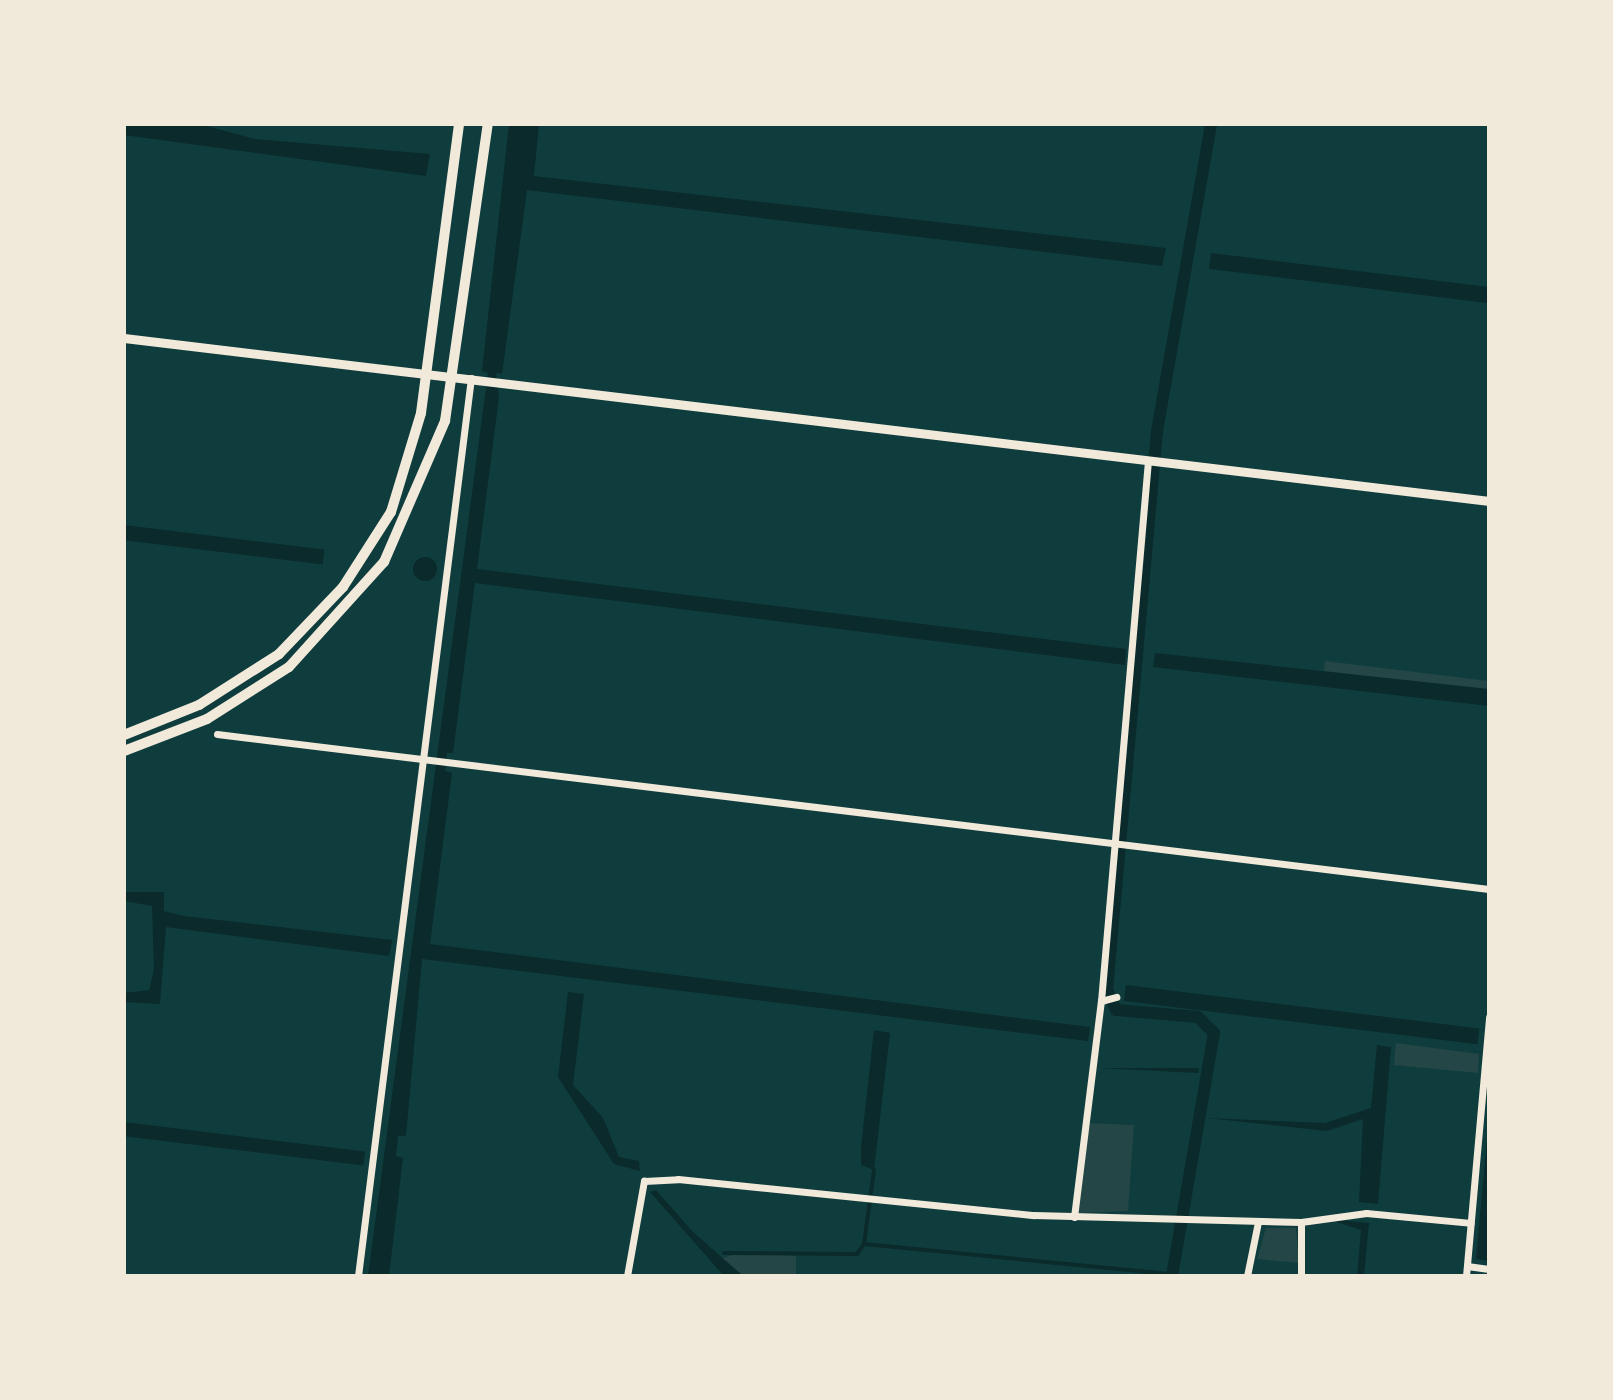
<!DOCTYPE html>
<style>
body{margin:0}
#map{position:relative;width:1613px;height:1400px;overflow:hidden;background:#0f3d3e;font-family:"Space Grotesk",sans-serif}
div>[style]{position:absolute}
.green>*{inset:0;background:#244646;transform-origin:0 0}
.water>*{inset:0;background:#0a2a2b;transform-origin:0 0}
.round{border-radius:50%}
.stream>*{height:4px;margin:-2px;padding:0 2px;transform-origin:2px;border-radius:2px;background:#0a2a2b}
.canal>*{height:12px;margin:-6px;padding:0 6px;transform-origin:6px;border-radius:6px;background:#0a2a2b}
.minor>*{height:7px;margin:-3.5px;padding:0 3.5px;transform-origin:3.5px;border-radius:3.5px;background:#f1e9da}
.tertiary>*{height:9px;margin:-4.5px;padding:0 4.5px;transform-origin:4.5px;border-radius:4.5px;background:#f1e9da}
.secondary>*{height:10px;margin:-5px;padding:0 5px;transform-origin:5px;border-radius:5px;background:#f1e9da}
span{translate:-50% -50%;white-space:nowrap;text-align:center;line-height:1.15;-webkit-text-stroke:8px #f1e9da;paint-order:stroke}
.frame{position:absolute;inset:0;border:126px solid #f1e9da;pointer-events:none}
</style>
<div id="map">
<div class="green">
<i style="left:1325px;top:661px;width:165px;height:10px;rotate:7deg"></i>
<i style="clip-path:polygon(1396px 1043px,1479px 1054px,1478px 1073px,1394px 1065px)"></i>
<i style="clip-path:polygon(1088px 1123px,1134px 1125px,1128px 1211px,1077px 1213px)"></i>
<i style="clip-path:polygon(1266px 1228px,1296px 1228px,1299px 1263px,1257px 1259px)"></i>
<i style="clip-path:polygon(745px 1251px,796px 1256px,796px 1276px,743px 1276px,722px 1258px)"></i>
</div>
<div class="water">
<i style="clip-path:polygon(124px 124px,203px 125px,255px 139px,430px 154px,426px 176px,124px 135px)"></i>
<i style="clip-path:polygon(509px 124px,539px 124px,534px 176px,1166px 248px,1162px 266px,527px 190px,502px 374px,496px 373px,499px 397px,477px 569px,1126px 649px,1125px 665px,475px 583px,453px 753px,447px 753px,445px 771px,452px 773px,430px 944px,1090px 1027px,1088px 1041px,422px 959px,406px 1136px,398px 1136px,396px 1156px,403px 1158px,389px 1276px,368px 1276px,488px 373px,482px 371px)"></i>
<i style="left:1211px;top:253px;width:280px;height:16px;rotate:7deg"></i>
<i style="left:124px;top:525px;width:202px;height:15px;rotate:7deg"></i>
<i class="round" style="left:413px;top:557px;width:24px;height:24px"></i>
<i style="clip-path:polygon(1155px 653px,1489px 689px,1489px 706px,1153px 667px)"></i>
<i style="clip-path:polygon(124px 892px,164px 892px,164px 911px,184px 916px,392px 940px,389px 956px,166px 927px,160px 1004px,124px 1002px,124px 993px,149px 990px,154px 970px,152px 906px,124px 901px)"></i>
<i style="left:1126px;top:985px;width:356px;height:16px;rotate:7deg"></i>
<i style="clip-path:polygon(568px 992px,584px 994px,573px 1085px,603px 1118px,619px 1157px,639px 1161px,640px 1171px,614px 1164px,558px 1077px)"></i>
<i style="clip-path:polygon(874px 1030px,890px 1033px,874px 1170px,861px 1165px,861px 1147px)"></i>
<i style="clip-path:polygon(1377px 1045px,1391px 1047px,1378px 1204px,1359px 1202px,1363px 1119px,1327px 1131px,1207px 1118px,1325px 1123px,1371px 1108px)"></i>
<i style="clip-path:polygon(1098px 1068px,1199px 1068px,1198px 1073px)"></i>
<i style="clip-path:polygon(1489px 1118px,1489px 1261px,1476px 1259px)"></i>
<i style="left:124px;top:1122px;width:243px;height:14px;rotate:7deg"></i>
<i style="clip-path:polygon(656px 1190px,693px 1232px,743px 1276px,724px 1276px,650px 1192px)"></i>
<i style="clip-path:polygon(1330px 1219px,1369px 1223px,1364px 1276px,1357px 1276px,1361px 1230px,1334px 1221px,1315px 1224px)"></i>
</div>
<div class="stream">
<i style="left:864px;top:1244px;width:75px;rotate:-82.3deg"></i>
<i style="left:724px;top:1253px;width:133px;rotate:0.4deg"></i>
<i style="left:857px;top:1254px;width:12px;rotate:-55deg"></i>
<i style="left:864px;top:1244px;width:309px;rotate:5.6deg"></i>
</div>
<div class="canal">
<i style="left:1172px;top:1276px;width:247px;rotate:-80.2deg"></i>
<i style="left:1214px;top:1033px;width:23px;rotate:-135deg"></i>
<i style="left:1198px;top:1017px;width:82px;rotate:-175.1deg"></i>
<i style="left:1116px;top:1010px;width:22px;rotate:-114deg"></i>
<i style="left:1107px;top:990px;width:561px;rotate:-84.89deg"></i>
<i style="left:1157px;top:431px;width:312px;rotate:-80deg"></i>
</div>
<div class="minor">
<i style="left:217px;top:734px;width:1281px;rotate:6.95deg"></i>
<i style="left:1101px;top:1001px;width:16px;rotate:-15deg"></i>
<i style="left:1074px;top:1217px;width:218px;rotate:-82.9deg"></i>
<i style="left:1101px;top:1001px;width:542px;rotate:-85.03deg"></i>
<i style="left:1301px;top:1222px;width:54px;rotate:90deg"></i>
<i style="left:1467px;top:1266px;width:22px;rotate:8deg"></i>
<i style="left:358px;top:1276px;width:905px;rotate:-82.83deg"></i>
<i style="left:627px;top:1276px;width:97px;rotate:-79.9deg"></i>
<i style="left:644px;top:1181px;width:34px;rotate:-3deg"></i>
<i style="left:678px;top:1179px;width:358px;rotate:5.8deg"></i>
<i style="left:1034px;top:1215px;width:267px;rotate:1.5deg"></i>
<i style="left:1301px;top:1222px;width:66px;rotate:-7.9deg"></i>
<i style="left:1366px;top:1213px;width:105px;rotate:5.4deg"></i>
<i style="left:1247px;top:1276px;width:55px;rotate:-78.5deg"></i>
<i style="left:1466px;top:1276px;width:260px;rotate:-84.9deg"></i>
</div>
<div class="tertiary">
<i style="left:124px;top:338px;width:1375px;rotate:6.81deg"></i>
</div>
<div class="secondary">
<i style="left:124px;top:735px;width:81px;rotate:-21.8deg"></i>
<i style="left:199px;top:705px;width:95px;rotate:-32.5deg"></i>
<i style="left:279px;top:654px;width:93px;rotate:-46.3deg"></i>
<i style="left:343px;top:587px;width:89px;rotate:-57.4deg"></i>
<i style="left:391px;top:512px;width:103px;rotate:-73.1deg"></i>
<i style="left:421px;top:413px;width:291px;rotate:-82.5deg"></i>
<i style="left:124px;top:751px;width:89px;rotate:-21.1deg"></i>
<i style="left:207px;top:719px;width:97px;rotate:-32.4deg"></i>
<i style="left:289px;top:667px;width:142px;rotate:-47.9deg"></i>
<i style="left:384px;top:562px;width:154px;rotate:-66.6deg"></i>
<i style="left:445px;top:421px;width:300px;rotate:-81.8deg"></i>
</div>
<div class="frame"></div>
</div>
